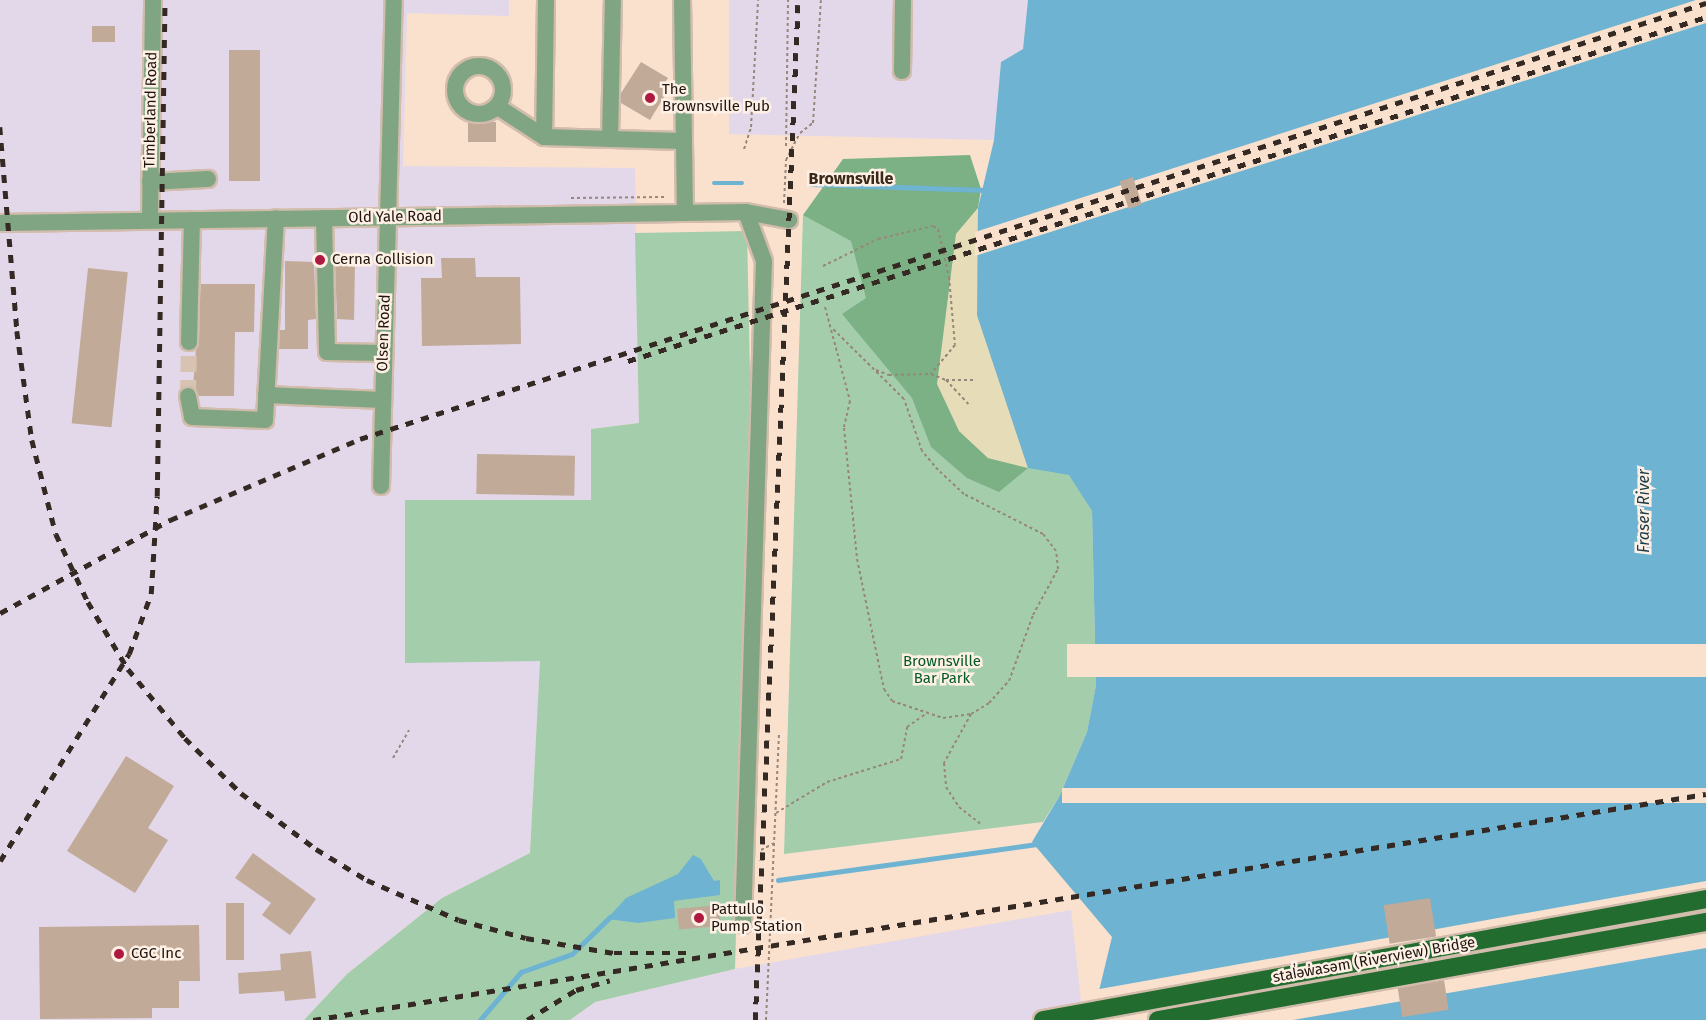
<!DOCTYPE html>
<meta charset="utf-8">
<style>
body{margin:0}
#map{position:relative;width:1706px;height:1020px;overflow:hidden;background:#f9e1ce;font-family:"Fira Sans",sans-serif}
div>[style]{position:absolute}
.industrial>*{inset:0;background:#e3d7ea}
.green>*{inset:0;background:#a4ceab}
.forest>*{inset:0;background:#7cb085}
.sand>*{inset:0;background:#e6dcb7}
.water>*{inset:0;background:#6eb3d1}
.pier>*{inset:0;background:#f9e1ce;transform-origin:0 0}
.stream>*{height:4.5px;margin:-2.25px;padding:0 2.25px;transform-origin:2.25px;border-radius:2.25px;background:#6eb3d1}
.building>*{inset:0;background:#c1aa98;transform-origin:0 0}
.minor-tunnel>*{height:16px;margin-top:-8px;transform-origin:0;background:repeating-linear-gradient(90deg,#d8c2b1 0 16px,transparent 0 24px)}
.path>*{height:2px;margin-top:-1px;transform-origin:0;background:repeating-linear-gradient(90deg,#978679 0 3px,transparent 0 6px)}
.roads{filter:drop-shadow(2px 0 #d2bcac) drop-shadow(-2px 0 #d2bcac) drop-shadow(0 2px #d2bcac) drop-shadow(0 -2px #d2bcac)}
.minor>*{height:16px;margin:-8px;padding:0 8px;transform-origin:8px;border-radius:8px;background:#80a582}
.minor>.ring{margin:-8px;padding:0;box-sizing:content-box;background:none;border:16px solid #80a582;border-radius:50%}
.major>*{height:18px;margin:-9px;padding:0 9px;transform-origin:9px;border-radius:9px;background:#216c2e}
.rail>*{height:4.5px;margin-top:-2.25px;transform-origin:0;background:repeating-linear-gradient(90deg,#352a23 0 8px,transparent 0 16px)}
.dots>*{width:16px;height:16px;translate:-50% -50%;box-sizing:border-box;border:3px solid #fff0e5;border-radius:50%}
span{translate:-50% -50%;white-space:nowrap;text-align:center;line-height:1.15;-webkit-text-stroke:5px #fff0e5;paint-order:stroke}
.poi-label{font-size:15px;color:#1e150f}
.left{translate:0 -50%;text-align:left}
.street-label{font-size:15px;color:#1e150f}
.park-label{font-size:15px;color:#015924}
.neighbourhood-label{font-size:16px;color:#3a2819;font-weight:700}
.water-label{font-size:16px;color:#1a3b48;font-style:italic}
</style>
<div id="map">
<div class="industrial">
<i style="clip-path:polygon(0 0,509px 0,509px 16px,407px 13px,403px 166px,635px 168px,639px 423px,591px 429px,591px 501px,405px 500px,540px 661px,530px 853px,442px 898px,347px 974px,304px 1020px,0 1020px)"></i>
<i style="clip-path:polygon(729px 0,1028px 0,1023px 49px,1001px 62px,994px 140px,729px 134px)"></i>
<i style="clip-path:polygon(1071px 910px,1083px 1020px,570px 1020px,595px 1002px,735px 969px)"></i>
</div>
<div class="green">
<i style="clip-path:polygon(978px 208px,977px 315px,1092px 511px,1096px 685px,1087px 732px,1060px 795px,1043px 822px,784px 854px,803px 215px)"></i>
<i style="clip-path:polygon(747px 231px,751px 421px,735px 969px,595px 1002px,570px 1020px,304px 1020px,347px 974px,442px 898px,530px 853px,540px 661px,405px 663px,405px 500px,591px 500px,591px 429px,639px 423px,635px 233px)"></i>
</div>
<div class="forest">
<i style="clip-path:polygon(970px 155px,981px 189px,978px 208px,956px 234px,959px 431px,988px 458px,1028px 468px,999px 492px,967px 478px,931px 447px,912px 398px,842px 314px,866px 298px,851px 241px,803px 215px,843px 159px)"></i>
</div>
<div class="sand">
<i style="clip-path:polygon(978px 208px,977px 315px,1028px 468px,988px 458px,959px 431px,937px 384px,956px 234px)"></i>
</div>
<div class="water">
<i style="clip-path:polygon(1028px 0,1706px 0,1706px 1020px,1092px 1020px,1112px 937px,1032px 842px,1060px 795px,1087px 732px,1096px 685px,1092px 511px,1069px 475px,1028px 468px,977px 315px,978px 208px,994px 140px,1001px 62px,1023px 49px)"></i>
<i style="clip-path:polygon(693px 855px,701px 859px,714px 881px,720px 880px,720px 895px,674px 901px,675px 918px,638px 923px,607px 919px,626px 898px,678px 874px)"></i>
</div>
<div class="pier">
<i style="clip-path:polygon(1696px 0,1706px 0,1706px 23px,975px 256px,975px 232px)"></i>
<i style="left:1706px;top:644px;width:33px;height:639px;rotate:90deg"></i>
<i style="left:1706px;top:788px;width:15px;height:644px;rotate:90deg"></i>
<i style="clip-path:polygon(1706px 881px,1706px 948px,1293px 1020px,1089px 1020px,1094px 990px)"></i>
</div>
<div class="stream">
<i style="left:714px;top:183px;width:28px"></i>
<i style="left:811px;top:184px;width:174px;rotate:2deg"></i>
<i style="left:778px;top:880px;width:261px;rotate:-7.9deg"></i>
<i style="left:480px;top:1020px;width:63px;rotate:-49.5deg"></i>
<i style="left:521px;top:972px;width:54px;rotate:-19.4deg"></i>
<i style="left:572px;top:954px;width:53px;rotate:-44.2deg"></i>
</div>
<div class="building">
<i style="left:92px;top:26px;width:23px;height:16px"></i>
<i style="left:229px;top:50px;width:31px;height:131px"></i>
<i style="clip-path:polygon(641px 62px,668px 78px,664px 84px,670px 87px,650px 120px,621px 103px,621px 93px)"></i>
<i style="left:468px;top:122px;width:28px;height:20px"></i>
<i style="left:1133px;top:177px;width:29px;height:14px;rotate:72deg"></i>
<i style="clip-path:polygon(441px 258px,475px 258px,476px 277px,520px 277px,521px 344px,422px 346px,421px 278px,442px 278px)"></i>
<i style="clip-path:polygon(285px 261px,314px 262px,316px 319px,308px 320px,308px 349px,279px 349px,280px 330px,285px 330px)"></i>
<i style="clip-path:polygon(335px 262px,355px 263px,354px 320px,337px 319px)"></i>
<i style="left:88px;top:268px;width:40px;height:156px;rotate:6deg"></i>
<i style="clip-path:polygon(201px 284px,255px 284px,254px 332px,235px 332px,234px 396px,199px 396px,193px 387px)"></i>
<i style="left:477px;top:454px;width:98px;height:40px;rotate:1deg"></i>
<i style="clip-path:polygon(126px 756px,174px 786px,148px 828px,168px 840px,135px 893px,67px 851px)"></i>
<i style="clip-path:polygon(253px 853px,316px 899px,290px 935px,262px 915px,271px 903px,235px 878px)"></i>
<i style="left:1430px;top:898px;width:39px;height:47px;rotate:81deg"></i>
<i style="left:226px;top:903px;width:18px;height:57px"></i>
<i style="left:719px;top:905px;width:21px;height:42px;rotate:85deg"></i>
<i style="clip-path:polygon(199px 925px,200px 981px,179px 981px,179px 1008px,152px 1008px,152px 1018px,40px 1019px,39px 927px)"></i>
<i style="clip-path:polygon(311px 951px,316px 998px,285px 1001px,284px 991px,239px 994px,238px 973px,281px 970px,280px 954px)"></i>
<i style="left:1444px;top:980px;width:30px;height:47px;rotate:81deg"></i>
</div>
<div class="minor-tunnel">
<i style="left:188px;top:396px;width:54px;rotate:-88.9deg"></i>
</div>
<div class="path">
<i style="left:786px;top:146px;width:146px;rotate:-89.2deg"></i>
<i style="left:744px;top:149px;width:23px;rotate:-72deg"></i>
<i style="left:751px;top:127px;width:127px;rotate:-86.8deg"></i>
<i style="left:571px;top:198px;width:93px;rotate:-0.6deg"></i>
<i style="left:784px;top:203px;width:43px;rotate:-87.3deg"></i>
<i style="left:786px;top:160px;width:30px;rotate:-63deg"></i>
<i style="left:800px;top:133px;width:16px;rotate:-38deg"></i>
<i style="left:813px;top:123px;width:123px;rotate:-86.3deg"></i>
<i style="left:823px;top:266px;width:61px;rotate:-26.1deg"></i>
<i style="left:878px;top:239px;width:57px;rotate:-13.3deg"></i>
<i style="left:933px;top:226px;width:6px;rotate:31deg"></i>
<i style="left:938px;top:229px;width:49px;rotate:77.1deg"></i>
<i style="left:949px;top:277px;width:68px;rotate:85deg"></i>
<i style="left:955px;top:345px;width:38px;rotate:130deg"></i>
<i style="left:825px;top:307px;width:97px;rotate:75.1deg"></i>
<i style="left:850px;top:401px;width:28px;rotate:103deg"></i>
<i style="left:844px;top:428px;width:132px;rotate:84.3deg"></i>
<i style="left:857px;top:559px;width:133px;rotate:78.3deg"></i>
<i style="left:884px;top:689px;width:14px;rotate:56deg"></i>
<i style="left:892px;top:701px;width:54px;rotate:18.4deg"></i>
<i style="left:943px;top:718px;width:28px;rotate:-8deg"></i>
<i style="left:971px;top:714px;width:21px;rotate:-31deg"></i>
<i style="left:989px;top:703px;width:30px;rotate:-48deg"></i>
<i style="left:1009px;top:681px;width:70px;rotate:-70deg"></i>
<i style="left:1033px;top:615px;width:52px;rotate:-61.5deg"></i>
<i style="left:1058px;top:569px;width:18px;rotate:-96deg"></i>
<i style="left:1056px;top:551px;width:21px;rotate:-127deg"></i>
<i style="left:1043px;top:534px;width:89px;rotate:-153.1deg"></i>
<i style="left:964px;top:494px;width:35px;rotate:-137deg"></i>
<i style="left:938px;top:470px;width:25px;rotate:-130deg"></i>
<i style="left:922px;top:451px;width:55px;rotate:-109.1deg"></i>
<i style="left:904px;top:399px;width:100px;rotate:-135.4deg"></i>
<i style="left:876px;top:370px;width:14px;rotate:21deg"></i>
<i style="left:889px;top:375px;width:42px;rotate:-1.4deg"></i>
<i style="left:931px;top:374px;width:16px;rotate:22deg"></i>
<i style="left:946px;top:380px;width:34px;rotate:47deg"></i>
<i style="left:946px;top:380px;width:27px"></i>
<i style="left:971px;top:714px;width:56px;rotate:118.9deg"></i>
<i style="left:944px;top:763px;width:24px;rotate:85deg"></i>
<i style="left:946px;top:787px;width:24px;rotate:57deg"></i>
<i style="left:959px;top:807px;width:28px;rotate:38deg"></i>
<i style="left:393px;top:758px;width:32px;rotate:-60deg"></i>
<i style="left:776px;top:813px;width:60px;rotate:-31.3deg"></i>
<i style="left:827px;top:782px;width:77px;rotate:-17.3deg"></i>
<i style="left:901px;top:759px;width:33px;rotate:-79deg"></i>
<i style="left:907px;top:727px;width:24px;rotate:-35deg"></i>
<i style="left:761px;top:850px;width:16px;rotate:-27deg"></i>
<i style="left:766px;top:1020px;width:288px;rotate:-87.4deg"></i>
</div>
<div class="roads">
<div class="minor">
<i style="left:546px;top:0;width:137px;rotate:90.8deg"></i>
<i style="left:544px;top:137px;width:137px;rotate:1.7deg"></i>
<i style="left:682px;top:0;width:213px;rotate:89.2deg"></i>
<i class="ring" style="left:455px;top:66px;width:32px;height:32px"></i>
<i style="left:902px;top:71px;width:71px;rotate:-89.2deg"></i>
<i style="left:498px;top:107px;width:55px;rotate:33.1deg"></i>
<i style="left:610px;top:139px;width:139px;rotate:-88.8deg"></i>
<i style="left:150px;top:182px;width:58px;rotate:-3deg"></i>
<i style="left:324px;top:218px;width:134px;rotate:88.7deg"></i>
<i style="left:327px;top:352px;width:57px;rotate:1deg"></i>
<i style="left:150px;top:220px;width:220px;rotate:-89.2deg"></i>
<i style="left:0;top:223px;width:746px;rotate:-0.84deg"></i>
<i style="left:746px;top:212px;width:44px;rotate:10.5deg"></i>
<i style="left:189px;top:342px;width:122px;rotate:-88.6deg"></i>
<i style="left:266px;top:395px;width:116px;rotate:2.5deg"></i>
<i style="left:188px;top:396px;width:21px;rotate:79deg"></i>
<i style="left:192px;top:417px;width:73px;rotate:2.4deg"></i>
<i style="left:265px;top:420px;width:202px;rotate:-86.9deg"></i>
<i style="left:381px;top:486px;width:486px;rotate:-88.5deg"></i>
<i style="left:743px;top:925px;width:664px;rotate:-88.19deg"></i>
<i style="left:764px;top:261px;width:52px;rotate:-110.2deg"></i>
</div>
<div class="major">
<i style="left:1043px;top:1020px;width:674px;rotate:-10.34deg"></i>
<i style="left:1158px;top:1020px;width:557px;rotate:-10.14deg"></i>
</div>
</div>
<div class="rail">
<i style="left:0;top:127px;width:205px;rotate:85.2deg"></i>
<i style="left:17px;top:331px;width:110px;rotate:82.2deg"></i>
<i style="left:32px;top:440px;width:97px;rotate:75.7deg"></i>
<i style="left:56px;top:534px;width:75px;rotate:64.8deg"></i>
<i style="left:88px;top:602px;width:78px;rotate:59.2deg"></i>
<i style="left:128px;top:669px;width:89px;rotate:50.4deg"></i>
<i style="left:185px;top:738px;width:78px;rotate:44.5deg"></i>
<i style="left:241px;top:793px;width:94px;rotate:36.7deg"></i>
<i style="left:316px;top:849px;width:60px;rotate:31.3deg"></i>
<i style="left:367px;top:880px;width:100px;rotate:23.5deg"></i>
<i style="left:459px;top:920px;width:69px;rotate:15deg"></i>
<i style="left:526px;top:938px;width:89px;rotate:9.7deg"></i>
<i style="left:614px;top:953px;width:77px"></i>
<i style="left:628px;top:361px;width:1132px;rotate:-17.7deg"></i>
<i style="left:0;top:613px;width:194px;rotate:-28.7deg"></i>
<i style="left:170px;top:520px;width:207px;rotate:-23.1deg"></i>
<i style="left:360px;top:439px;width:1415px;rotate:-17.95deg"></i>
<i style="left:0;top:861px;width:244px;rotate:-58.1deg"></i>
<i style="left:129px;top:654px;width:64px;rotate:-69.9deg"></i>
<i style="left:151px;top:594px;width:98px;rotate:-86.5deg"></i>
<i style="left:157px;top:496px;width:496px;rotate:-89.1deg"></i>
<i style="left:313px;top:1020px;width:1411px;rotate:-9.22deg"></i>
<i style="left:527px;top:1020px;width:57px;rotate:-31.5deg"></i>
<i style="left:576px;top:990px;width:35px;rotate:-16deg"></i>
<i style="left:755px;top:1020px;width:1021px;rotate:-87.59deg"></i>
</div>
<div class="dots">
<i style="left:650px;top:98px;background:#ad193f"></i>
<i style="left:320px;top:260px;background:#ad193f"></i>
<i style="left:699px;top:918px;background:#ad193f"></i>
<i style="left:119px;top:954px;background:#ad193f"></i>
</div>
<div class="poi-label">
<span class="left" style="left:662px;top:98px">The<br>Brownsville Pub</span>
<span class="left" style="left:332px;top:260px">Cerna Collision</span>
<span class="left" style="left:711px;top:918px">Pattullo<br>Pump Station</span>
<span class="left" style="left:131px;top:954px">CGC Inc</span>
</div>
<div class="street-label">
<span style="left:151px;top:110px;rotate:-89deg">Timberland Road</span>
<span style="left:395px;top:217px;rotate:-1deg">Old Yale Road</span>
<span style="left:384px;top:333px;rotate:-88deg">Olsen Road</span>
<span style="left:1374px;top:960px;rotate:-10deg">stal̕əw̓asəm (Riverview) Bridge</span>
</div>
<div class="park-label">
<span style="left:942px;top:670px">Brownsville<br>Bar Park</span>
</div>
<div class="neighbourhood-label">
<span style="left:851px;top:179px">Brownsville</span>
</div>
<div class="water-label">
<span style="left:1644px;top:511px;rotate:-90deg">Fraser River</span>
</div>
</div>
